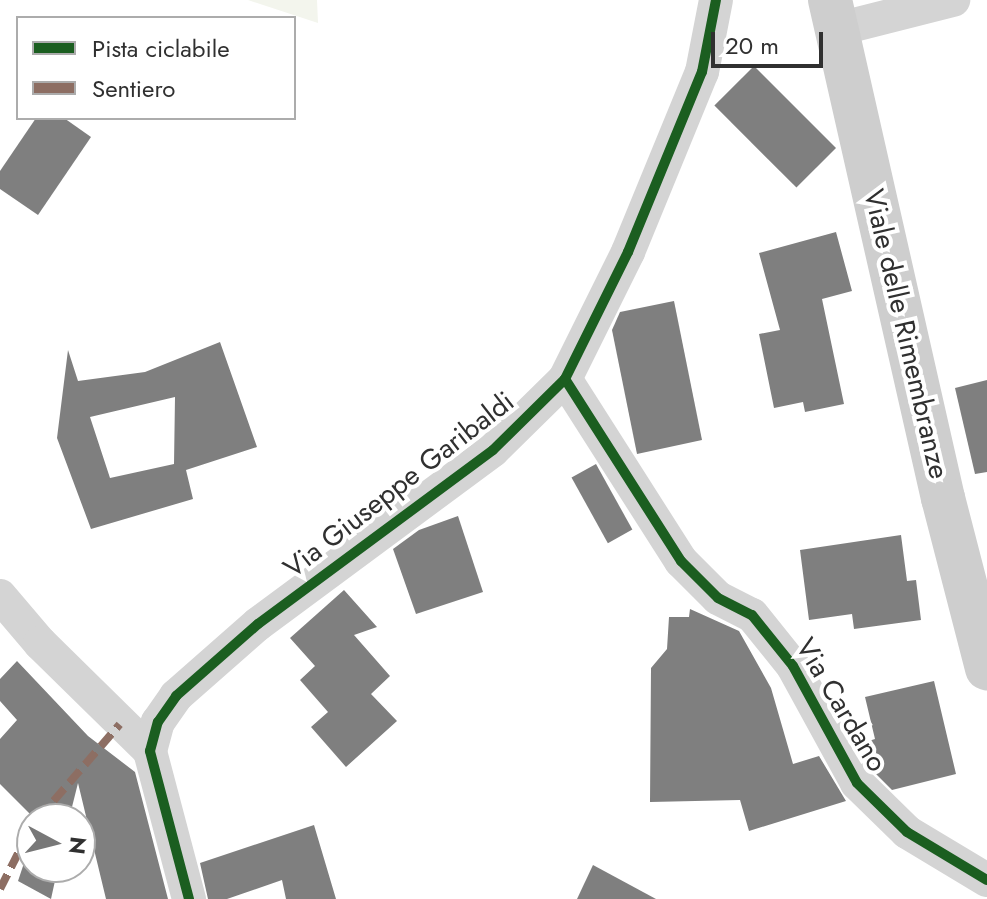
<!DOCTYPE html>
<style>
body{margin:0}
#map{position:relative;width:987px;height:899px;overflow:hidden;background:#fff;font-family:Jost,sans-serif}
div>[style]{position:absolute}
.green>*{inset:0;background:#f3f5ed}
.building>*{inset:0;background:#7f7f7f;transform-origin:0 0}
.minor>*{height:34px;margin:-17px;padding:0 17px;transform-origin:17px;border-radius:17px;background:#d4d4d4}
.secondary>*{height:44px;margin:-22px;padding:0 22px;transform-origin:22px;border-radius:22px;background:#cecece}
.quiet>*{height:8px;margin-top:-4px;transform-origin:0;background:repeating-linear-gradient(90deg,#8d6e63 0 16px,transparent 0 24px)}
.cycleway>*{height:10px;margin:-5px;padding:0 5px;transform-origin:5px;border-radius:5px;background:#1b5e20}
span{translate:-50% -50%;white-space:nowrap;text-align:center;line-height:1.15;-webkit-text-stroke:8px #fff;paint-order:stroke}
.street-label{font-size:28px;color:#303030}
.legend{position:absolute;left:16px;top:16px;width:280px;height:104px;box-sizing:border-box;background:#fff;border:2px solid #acacac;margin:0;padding:10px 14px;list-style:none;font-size:24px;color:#303030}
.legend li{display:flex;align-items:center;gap:16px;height:40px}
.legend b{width:40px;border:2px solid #acacac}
.north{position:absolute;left:16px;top:803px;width:80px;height:80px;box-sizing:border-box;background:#fff;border:2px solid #acacac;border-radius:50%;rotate:97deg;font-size:22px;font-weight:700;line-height:32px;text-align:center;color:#303030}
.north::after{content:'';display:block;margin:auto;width:28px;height:36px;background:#787878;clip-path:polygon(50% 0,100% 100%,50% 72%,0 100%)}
.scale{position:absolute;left:711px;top:32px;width:112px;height:36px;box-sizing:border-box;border:4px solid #303030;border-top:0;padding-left:10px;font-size:24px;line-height:28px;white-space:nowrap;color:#303030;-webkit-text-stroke:6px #fff;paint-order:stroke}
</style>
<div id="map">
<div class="green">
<i style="clip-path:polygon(248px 0,317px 0,318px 23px)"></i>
</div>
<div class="building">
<i style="left:754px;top:66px;width:116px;height:56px;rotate:45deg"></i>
<i style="clip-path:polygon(36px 118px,64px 118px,91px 137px,38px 215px,0 189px,0 171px)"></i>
<i style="clip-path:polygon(836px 232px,852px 291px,822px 299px,844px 404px,805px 412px,803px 402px,774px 408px,759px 334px,780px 330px,759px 253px)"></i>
<i style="clip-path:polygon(674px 301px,702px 440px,637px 454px,612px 330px,620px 312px)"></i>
<i style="clip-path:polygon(evenodd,220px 342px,257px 447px,186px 470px,193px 499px,91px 529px,57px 438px,68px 350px,78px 381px,145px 372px,220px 342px,175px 397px,174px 464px,110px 478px,90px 417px,175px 397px)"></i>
<i style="clip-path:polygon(987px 380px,987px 472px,975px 474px,955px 388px)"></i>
<i style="left:596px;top:464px;width:75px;height:28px;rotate:61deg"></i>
<i style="clip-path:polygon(458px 516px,483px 592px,416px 614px,393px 549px,419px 530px)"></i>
<i style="clip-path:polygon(901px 535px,907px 581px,916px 580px,921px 620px,854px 629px,852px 614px,809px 620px,800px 550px)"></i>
<i style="clip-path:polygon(344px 590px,377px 627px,354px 635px,390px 676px,371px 694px,397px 721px,346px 767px,311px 727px,328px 712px,300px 680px,315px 666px,290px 638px)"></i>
<i style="clip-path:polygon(690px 609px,739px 631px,771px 688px,793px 764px,819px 756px,846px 801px,749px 831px,740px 800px,650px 802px,651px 668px,667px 649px,669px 617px,689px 617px)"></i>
<i style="clip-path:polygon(17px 661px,88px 736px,135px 772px,168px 899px,106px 899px,78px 783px,69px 819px,35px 819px,0 784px,0 739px,17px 720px,0 701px,0 679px)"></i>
<i style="clip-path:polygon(934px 681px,956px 774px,892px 790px,873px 771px,859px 744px,875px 739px,865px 697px)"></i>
<i style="clip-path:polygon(314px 825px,336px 899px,286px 899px,282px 880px,227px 899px,208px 899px,200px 863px)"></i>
<i style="clip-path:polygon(32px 839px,32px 867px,58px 867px,51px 899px,18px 881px)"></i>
<i style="clip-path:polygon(593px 865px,656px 899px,577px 899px)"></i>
</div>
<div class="minor">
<i style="left:838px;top:29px;width:119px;rotate:-14.2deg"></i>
<i style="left:565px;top:379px;width:216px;rotate:57.5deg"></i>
<i style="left:681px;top:561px;width:52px;rotate:45deg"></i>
<i style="left:718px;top:598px;width:38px;rotate:27deg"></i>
<i style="left:752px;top:615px;width:65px;rotate:51.2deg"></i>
<i style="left:793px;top:666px;width:133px;rotate:61.3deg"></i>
<i style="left:857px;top:783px;width:70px;rotate:44.4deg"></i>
<i style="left:907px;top:832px;width:93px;rotate:31deg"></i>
<i style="left:0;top:596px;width:62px;rotate:49.6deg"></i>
<i style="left:40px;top:643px;width:154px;rotate:44.5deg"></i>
<i style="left:189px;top:899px;width:153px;rotate:-104.8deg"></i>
<i style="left:150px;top:751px;width:30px;rotate:-75deg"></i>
<i style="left:158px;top:722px;width:32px;rotate:-55deg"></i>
<i style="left:176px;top:696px;width:109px;rotate:-41.3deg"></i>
<i style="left:258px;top:624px;width:292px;rotate:-36.5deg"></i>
<i style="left:493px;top:450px;width:101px;rotate:-44.6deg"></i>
<i style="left:565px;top:379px;width:142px;rotate:-63.6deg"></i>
<i style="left:628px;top:252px;width:195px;rotate:-67.7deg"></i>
<i style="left:702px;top:72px;width:73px;rotate:-79deg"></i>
</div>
<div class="secondary">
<i style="left:830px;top:0;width:511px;rotate:77.22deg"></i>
<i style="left:943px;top:498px;width:176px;rotate:75.5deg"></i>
</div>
<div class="quiet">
<i style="left:38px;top:819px;width:125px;rotate:-49.2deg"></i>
<i style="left:0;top:889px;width:71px;rotate:-63.1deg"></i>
</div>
<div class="cycleway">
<i style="left:565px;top:379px;width:216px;rotate:57.5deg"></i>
<i style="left:681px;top:561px;width:52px;rotate:45deg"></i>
<i style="left:718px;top:598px;width:38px;rotate:27deg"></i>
<i style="left:752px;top:615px;width:65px;rotate:51.2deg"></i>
<i style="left:793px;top:666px;width:133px;rotate:61.3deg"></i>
<i style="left:857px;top:783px;width:70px;rotate:44.4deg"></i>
<i style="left:907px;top:832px;width:93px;rotate:31deg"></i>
<i style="left:189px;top:899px;width:153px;rotate:-104.8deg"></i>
<i style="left:150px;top:751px;width:30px;rotate:-75deg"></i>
<i style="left:158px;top:722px;width:32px;rotate:-55deg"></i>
<i style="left:176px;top:696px;width:109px;rotate:-41.3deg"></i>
<i style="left:258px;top:624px;width:292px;rotate:-36.5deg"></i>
<i style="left:493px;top:450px;width:101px;rotate:-44.6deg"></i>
<i style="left:565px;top:379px;width:142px;rotate:-63.6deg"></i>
<i style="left:628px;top:252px;width:195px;rotate:-67.7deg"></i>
<i style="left:702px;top:72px;width:73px;rotate:-79deg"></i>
</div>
<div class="street-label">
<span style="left:906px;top:334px;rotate:77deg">Viale delle Rimembranze</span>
<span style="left:399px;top:485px;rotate:-38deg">Via Giuseppe Garibaldi</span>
<span style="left:841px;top:705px;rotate:59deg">Via Cardano</span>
</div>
<ul class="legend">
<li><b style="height:10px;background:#1b5e20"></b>Pista ciclabile</li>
<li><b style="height:10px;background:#8d6e63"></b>Sentiero</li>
</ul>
<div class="north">N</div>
<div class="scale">20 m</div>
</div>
